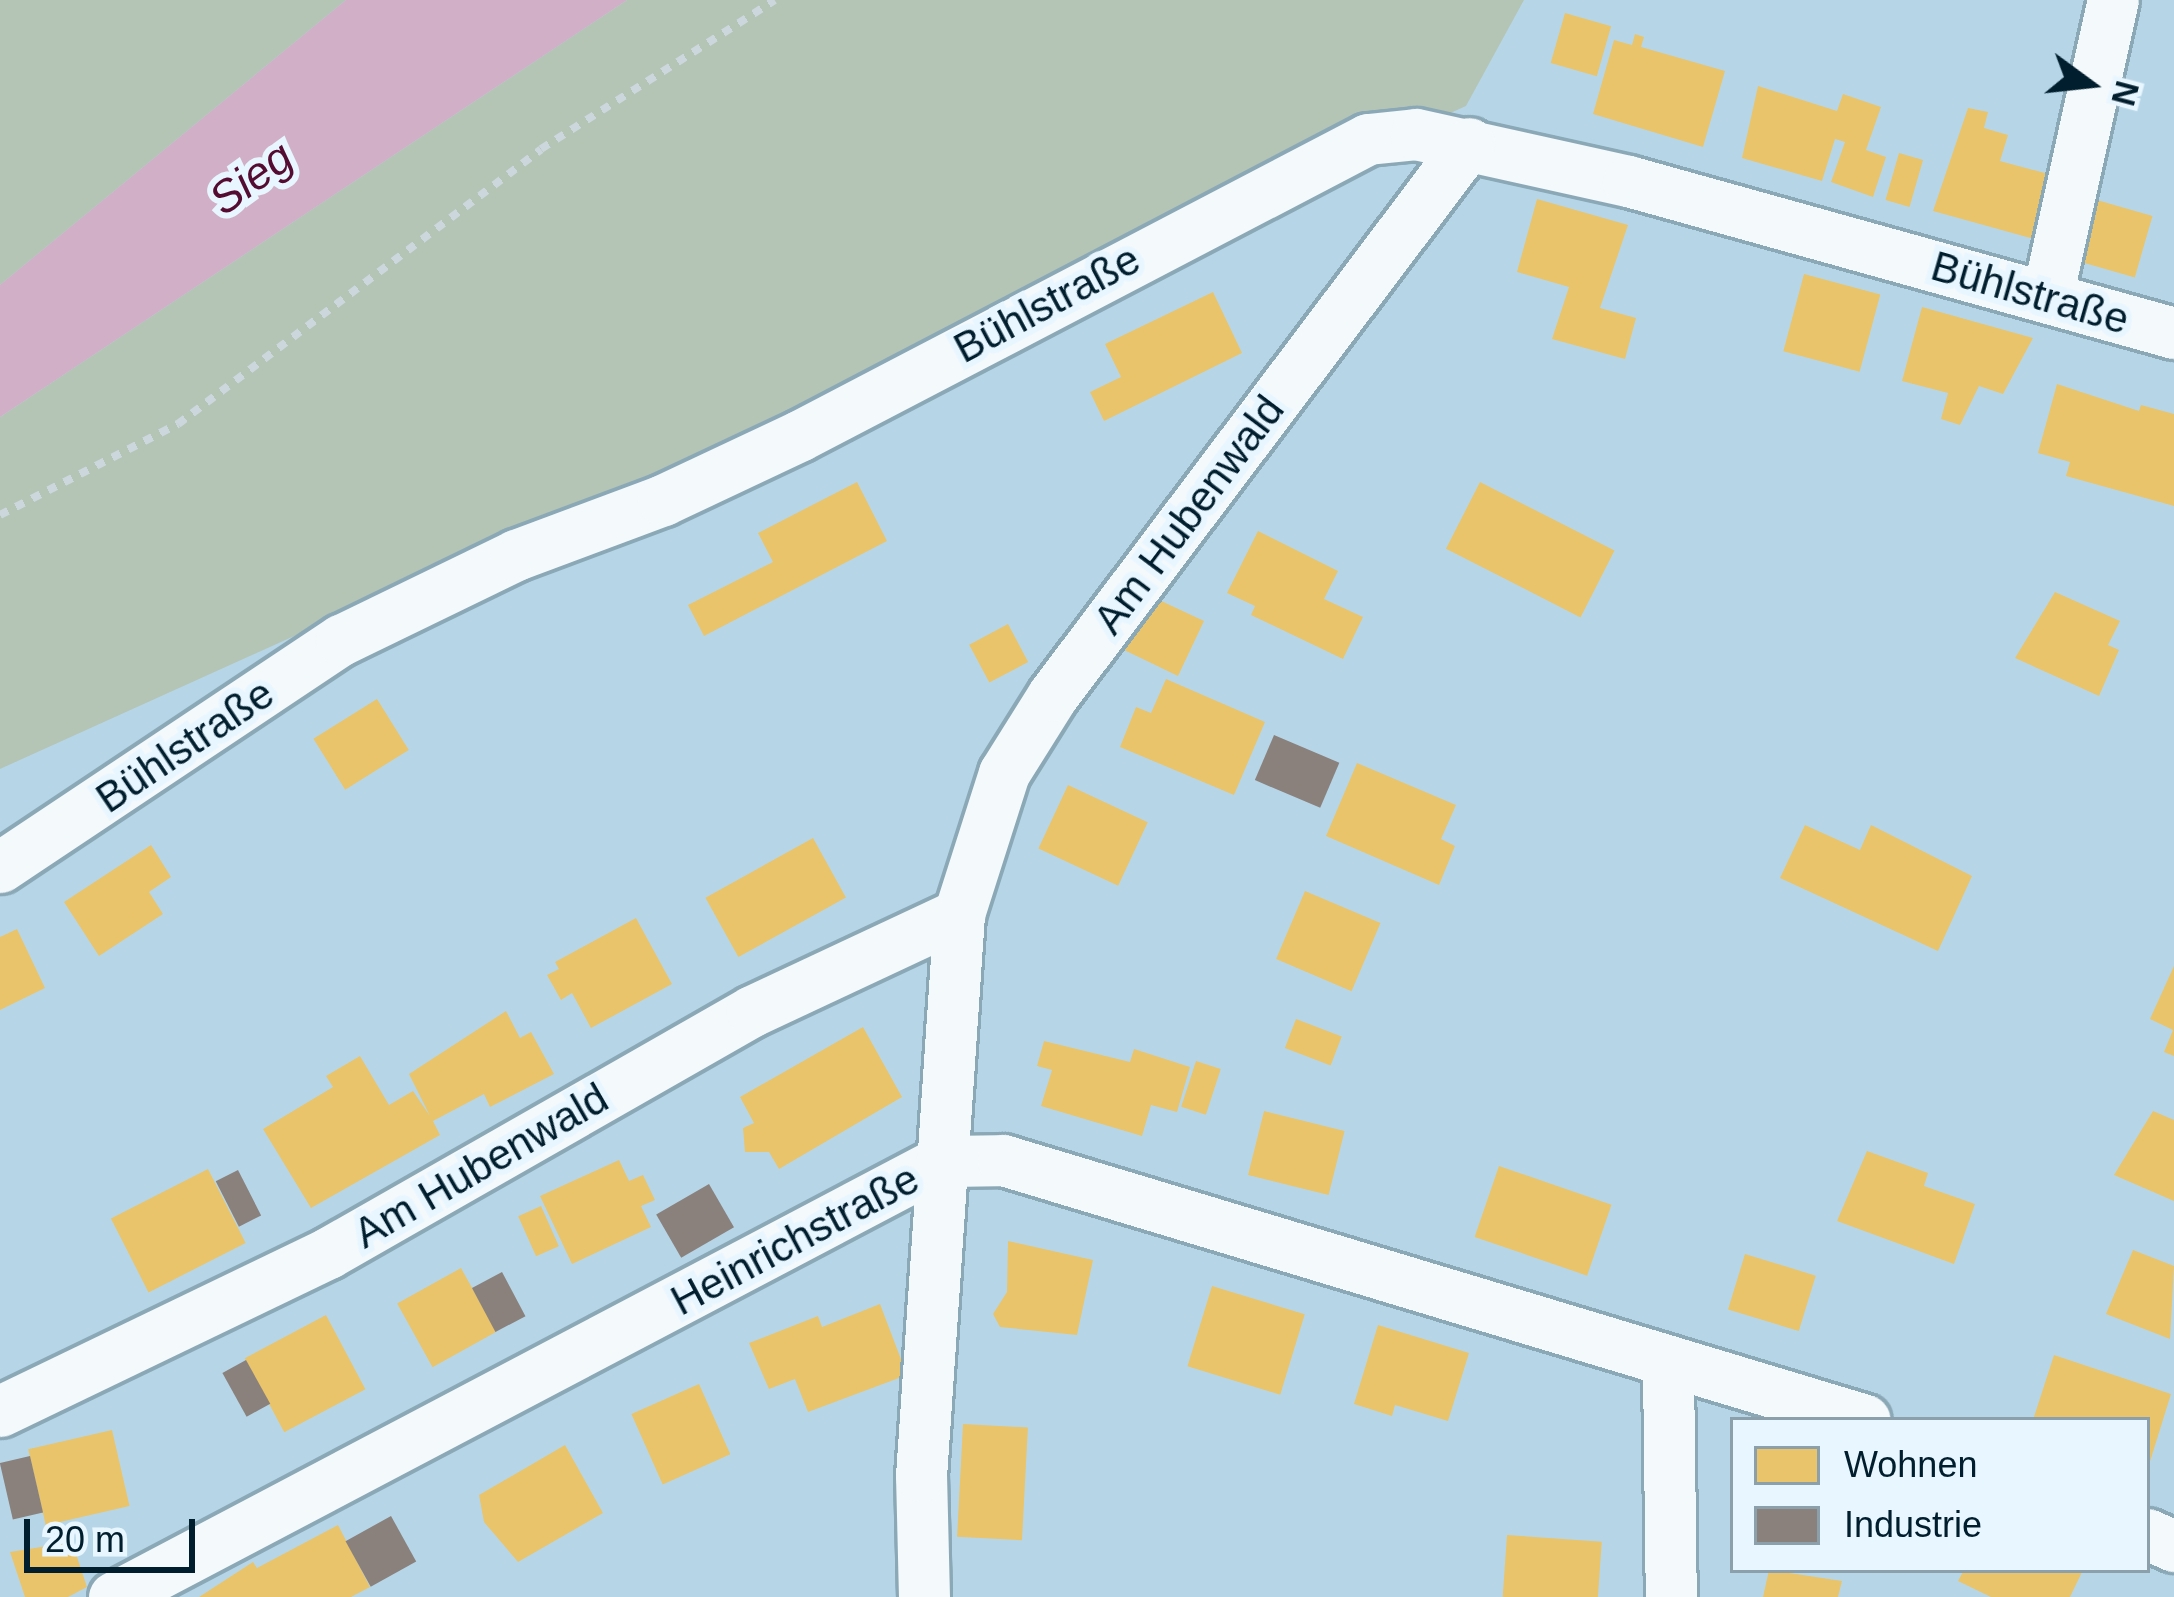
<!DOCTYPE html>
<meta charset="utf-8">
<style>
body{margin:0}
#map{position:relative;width:2174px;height:1597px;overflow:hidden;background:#b6d6e8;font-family:Arial,sans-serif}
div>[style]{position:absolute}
.green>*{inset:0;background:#b4c5b5}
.water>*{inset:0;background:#d1afc6}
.homes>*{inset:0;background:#e9c46a;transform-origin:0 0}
.industry>*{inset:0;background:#8a817c;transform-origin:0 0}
.path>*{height:8px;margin-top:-4px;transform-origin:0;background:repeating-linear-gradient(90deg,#ccd7dd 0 9px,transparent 0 18px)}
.roads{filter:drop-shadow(3px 0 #8ba8b7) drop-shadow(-3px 0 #8ba8b7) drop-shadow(0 3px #8ba8b7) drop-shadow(0 -3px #8ba8b7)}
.minor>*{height:51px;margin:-25.5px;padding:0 25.5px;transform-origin:25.5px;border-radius:25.5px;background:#f4f9fc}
span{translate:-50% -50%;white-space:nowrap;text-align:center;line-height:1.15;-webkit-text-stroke:12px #e8f6ff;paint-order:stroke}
.street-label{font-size:42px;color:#001e2d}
.water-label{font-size:45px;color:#540c33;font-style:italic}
.legend{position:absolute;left:1730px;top:1417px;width:420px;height:156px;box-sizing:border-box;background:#e8f6ff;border:3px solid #8ba0ab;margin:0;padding:15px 21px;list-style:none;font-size:36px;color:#001e2d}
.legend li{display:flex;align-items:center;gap:24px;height:60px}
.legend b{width:60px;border:3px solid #8ba0ab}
.north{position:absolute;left:2030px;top:24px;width:120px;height:120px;-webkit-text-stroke:9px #e8f6ff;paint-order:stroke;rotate:105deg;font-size:33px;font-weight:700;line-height:48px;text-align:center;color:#001e2d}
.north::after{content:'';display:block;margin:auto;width:42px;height:54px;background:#001e2d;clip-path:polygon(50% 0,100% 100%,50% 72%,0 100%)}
.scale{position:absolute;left:24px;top:1519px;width:171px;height:54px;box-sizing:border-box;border:6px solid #001e2d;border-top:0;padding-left:15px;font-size:36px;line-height:42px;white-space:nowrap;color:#001e2d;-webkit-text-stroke:9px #e8f6ff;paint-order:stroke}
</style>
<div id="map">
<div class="green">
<i style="clip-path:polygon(0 0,346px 0,0 285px)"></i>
<i style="clip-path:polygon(627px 0,1524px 0,1466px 106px,0 769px,0 417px)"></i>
</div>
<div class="water">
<i style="clip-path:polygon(346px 0,627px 0,0 417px,0 285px)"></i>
</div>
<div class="homes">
<i style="left:1565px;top:13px;width:48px;height:52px;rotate:16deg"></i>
<i style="clip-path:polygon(1635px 34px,1644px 37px,1641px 47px,1725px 71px,1703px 147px,1593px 114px,1614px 40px,1632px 45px)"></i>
<i style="clip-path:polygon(1758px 86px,1837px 111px,1843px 94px,1881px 107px,1866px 150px,1886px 157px,1873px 197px,1831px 182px,1845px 142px,1835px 139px,1822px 181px,1742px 158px)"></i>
<i style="clip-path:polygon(1968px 108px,1988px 112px,1984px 128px,2008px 135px,2000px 161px,2052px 175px,2034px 239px,1933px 211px)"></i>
<i style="left:1899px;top:153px;width:25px;height:49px;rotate:16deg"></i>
<i style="left:2090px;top:198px;width:65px;height:64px;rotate:16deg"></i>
<i style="clip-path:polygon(1537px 199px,1628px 225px,1600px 308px,1636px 318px,1625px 359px,1552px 339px,1569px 287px,1517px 272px)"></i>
<i style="left:1804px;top:274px;width:79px;height:80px;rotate:15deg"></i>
<i style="clip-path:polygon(1213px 292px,1242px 353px,1104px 421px,1090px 392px,1121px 377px,1105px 344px)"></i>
<i style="clip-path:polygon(1922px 307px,2033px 338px,2003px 394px,1979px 386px,1960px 425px,1941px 419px,1948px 393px,1902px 381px)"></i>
<i style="clip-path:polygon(2057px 384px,2139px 411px,2141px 405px,2174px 414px,2174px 506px,2066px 476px,2070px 462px,2038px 453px)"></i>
<i style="clip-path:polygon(857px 482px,887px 541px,704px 636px,688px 605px,773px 562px,758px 533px)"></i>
<i style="left:1480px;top:482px;width:151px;height:75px;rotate:27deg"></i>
<i style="clip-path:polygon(1258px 531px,1338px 571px,1324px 599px,1363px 617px,1343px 659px,1251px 615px,1255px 606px,1227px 593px)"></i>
<i style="clip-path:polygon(2055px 592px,2120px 621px,2108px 645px,2119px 650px,2099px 696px,2015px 658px)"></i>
<i style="clip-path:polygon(1157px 599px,1204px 621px,1178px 676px,1120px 648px)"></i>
<i style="left:1008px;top:624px;width:43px;height:44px;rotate:62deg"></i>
<i style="clip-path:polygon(1166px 679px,1265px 722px,1234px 795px,1120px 747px,1136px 707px,1151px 713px)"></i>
<i style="left:377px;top:699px;width:60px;height:75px;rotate:58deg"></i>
<i style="clip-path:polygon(1357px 763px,1456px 805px,1441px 839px,1455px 846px,1439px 885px,1326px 836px)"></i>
<i style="left:1068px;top:785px;width:88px;height:70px;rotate:25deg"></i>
<i style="clip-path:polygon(1805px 825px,1860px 850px,1871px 825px,1972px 876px,1938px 951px,1780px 878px)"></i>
<i style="left:813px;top:838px;width:68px;height:123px;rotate:61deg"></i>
<i style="clip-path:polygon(151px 845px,171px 877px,149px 892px,163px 914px,99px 956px,64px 902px)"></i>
<i style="left:1305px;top:891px;width:82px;height:74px;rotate:23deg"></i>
<i style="clip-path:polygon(636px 918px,672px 984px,591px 1028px,572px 993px,561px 1000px,547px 975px,559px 969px,555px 962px)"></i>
<i style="clip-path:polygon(17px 929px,45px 988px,0 1010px,0 937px)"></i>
<i style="clip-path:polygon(2174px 966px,2174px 1056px,2164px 1052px,2173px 1030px,2150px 1019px)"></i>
<i style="clip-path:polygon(506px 1011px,520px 1038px,531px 1032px,554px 1074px,490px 1107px,484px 1094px,433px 1121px,440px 1135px,311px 1208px,263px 1129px,333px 1087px,326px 1076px,360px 1056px,389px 1105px,413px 1091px,430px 1116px,409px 1074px)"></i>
<i style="left:1296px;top:1019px;width:49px;height:31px;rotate:21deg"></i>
<i style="clip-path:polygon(863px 1027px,902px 1097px,779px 1169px,769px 1152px,745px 1152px,743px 1128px,754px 1123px,740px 1097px)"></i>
<i style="clip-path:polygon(1044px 1041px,1130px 1062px,1134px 1049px,1190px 1067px,1177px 1112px,1151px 1105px,1142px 1136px,1041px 1106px,1052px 1070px,1037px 1066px)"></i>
<i style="left:1196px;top:1061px;width:26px;height:48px;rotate:18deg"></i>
<i style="left:1264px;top:1111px;width:83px;height:66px;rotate:14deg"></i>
<i style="clip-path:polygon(2153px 1111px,2174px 1120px,2174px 1201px,2114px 1175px)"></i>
<i style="clip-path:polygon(1867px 1151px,1928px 1173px,1924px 1186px,1975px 1204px,1954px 1264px,1837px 1221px)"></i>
<i style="clip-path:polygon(619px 1160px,629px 1181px,643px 1175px,655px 1200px,641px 1206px,651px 1227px,572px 1264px,540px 1196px)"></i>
<i style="left:1499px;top:1166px;width:119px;height:75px;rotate:19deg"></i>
<i style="left:208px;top:1169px;width:83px;height:109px;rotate:63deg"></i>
<i style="left:541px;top:1206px;width:44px;height:25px;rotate:66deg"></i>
<i style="clip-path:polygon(1008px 1241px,1093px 1260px,1077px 1335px,1000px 1327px,993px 1314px,1007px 1292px)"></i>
<i style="clip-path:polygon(2133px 1250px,2174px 1266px,2170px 1339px,2106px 1314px)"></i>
<i style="left:1745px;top:1254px;width:74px;height:58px;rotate:17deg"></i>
<i style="left:461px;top:1268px;width:73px;height:73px;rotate:61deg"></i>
<i style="left:1212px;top:1286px;width:97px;height:84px;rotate:17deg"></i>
<i style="clip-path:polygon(880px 1304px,907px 1375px,808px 1412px,795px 1379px,769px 1389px,749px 1343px,818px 1316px,822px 1327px)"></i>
<i style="left:326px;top:1315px;width:84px;height:92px;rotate:62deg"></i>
<i style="clip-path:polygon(1378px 1325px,1469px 1353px,1448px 1421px,1395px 1405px,1392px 1416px,1354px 1404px)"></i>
<i style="clip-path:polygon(2054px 1355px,2171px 1394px,2148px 1468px,2147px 1420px,2033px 1420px)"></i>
<i style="left:699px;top:1384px;width:77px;height:74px;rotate:66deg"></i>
<i style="left:963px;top:1424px;width:65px;height:113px;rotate:3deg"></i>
<i style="left:112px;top:1430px;width:78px;height:86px;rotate:77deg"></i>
<i style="clip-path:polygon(565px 1445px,603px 1513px,518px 1562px,484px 1522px,479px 1495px)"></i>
<i style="clip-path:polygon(338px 1525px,370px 1587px,351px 1597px,199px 1597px,253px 1562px,257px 1568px)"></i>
<i style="left:1507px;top:1535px;width:95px;height:62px;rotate:4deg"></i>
<i style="clip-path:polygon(72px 1542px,87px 1587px,68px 1597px,25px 1597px,10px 1552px)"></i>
<i style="clip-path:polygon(1769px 1570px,1842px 1581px,1838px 1597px,1763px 1597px)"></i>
<i style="clip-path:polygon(1964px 1570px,2083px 1570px,2070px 1597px,1991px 1597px,1958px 1581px)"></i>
</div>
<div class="industry">
<i style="left:1274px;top:735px;width:71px;height:49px;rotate:23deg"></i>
<i style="left:238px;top:1170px;width:51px;height:25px;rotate:63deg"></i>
<i style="left:709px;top:1184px;width:50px;height:61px;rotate:60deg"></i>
<i style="left:502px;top:1272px;width:50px;height:34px;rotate:62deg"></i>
<i style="left:246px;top:1360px;width:50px;height:27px;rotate:61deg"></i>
<i style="left:30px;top:1456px;width:58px;height:31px;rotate:77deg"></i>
<i style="left:391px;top:1516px;width:52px;height:52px;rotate:61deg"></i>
</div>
<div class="path">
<i style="left:0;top:515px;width:200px;rotate:-27.1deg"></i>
<i style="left:178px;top:424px;width:455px;rotate:-37.1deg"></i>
<i style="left:541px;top:149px;width:277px;rotate:-32.5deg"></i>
</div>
<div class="roads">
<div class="minor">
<i style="left:2047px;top:297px;width:304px;rotate:-77.5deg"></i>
<i style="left:0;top:867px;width:410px;rotate:-33.7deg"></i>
<i style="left:341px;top:640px;width:195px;rotate:-25.9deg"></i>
<i style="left:516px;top:555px;width:157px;rotate:-20.5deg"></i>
<i style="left:663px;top:500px;width:150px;rotate:-25.2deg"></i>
<i style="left:799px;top:436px;width:642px;rotate:-27.56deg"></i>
<i style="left:1368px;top:139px;width:48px;rotate:-5.9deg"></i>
<i style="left:1416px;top:134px;width:217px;rotate:12.5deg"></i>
<i style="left:1628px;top:181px;width:567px;rotate:15.56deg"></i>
<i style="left:1668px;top:1367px;width:230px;rotate:89.3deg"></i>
<i style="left:0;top:1411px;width:364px;rotate:-25.7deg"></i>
<i style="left:328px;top:1253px;width:488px;rotate:-29.7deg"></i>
<i style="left:752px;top:1011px;width:229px;rotate:-25.1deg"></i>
<i style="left:2147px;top:1534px;width:30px;rotate:24deg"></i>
<i style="left:114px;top:1597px;width:936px;rotate:-27.77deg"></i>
<i style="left:942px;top:1161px;width:61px;rotate:-0.9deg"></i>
<i style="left:1003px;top:1160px;width:900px;rotate:16.78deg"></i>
<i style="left:924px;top:1597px;width:121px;rotate:-91.4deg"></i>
<i style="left:921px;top:1476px;width:563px;rotate:-86.13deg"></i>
<i style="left:959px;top:914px;width:148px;rotate:-72.3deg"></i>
<i style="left:1004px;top:773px;width:92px;rotate:-57.9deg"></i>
<i style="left:1053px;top:695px;width:691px;rotate:-53deg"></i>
</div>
</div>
<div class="street-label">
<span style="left:2030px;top:293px;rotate:16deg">Bühlstraße</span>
<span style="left:1047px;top:304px;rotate:-28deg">Bühlstraße</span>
<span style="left:1189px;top:515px;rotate:-53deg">Am Hubenwald</span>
<span style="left:185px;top:746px;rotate:-34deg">Bühlstraße</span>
<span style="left:481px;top:1166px;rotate:-30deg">Am Hubenwald</span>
<span style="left:795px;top:1240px;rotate:-28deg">Heinrichstraße</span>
</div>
<div class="water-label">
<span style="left:251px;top:178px;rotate:-36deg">Sieg</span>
</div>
<ul class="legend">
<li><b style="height:33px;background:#e9c46a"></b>Wohnen</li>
<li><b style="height:33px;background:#8a817c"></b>Industrie</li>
</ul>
<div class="north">N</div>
<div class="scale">20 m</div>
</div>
